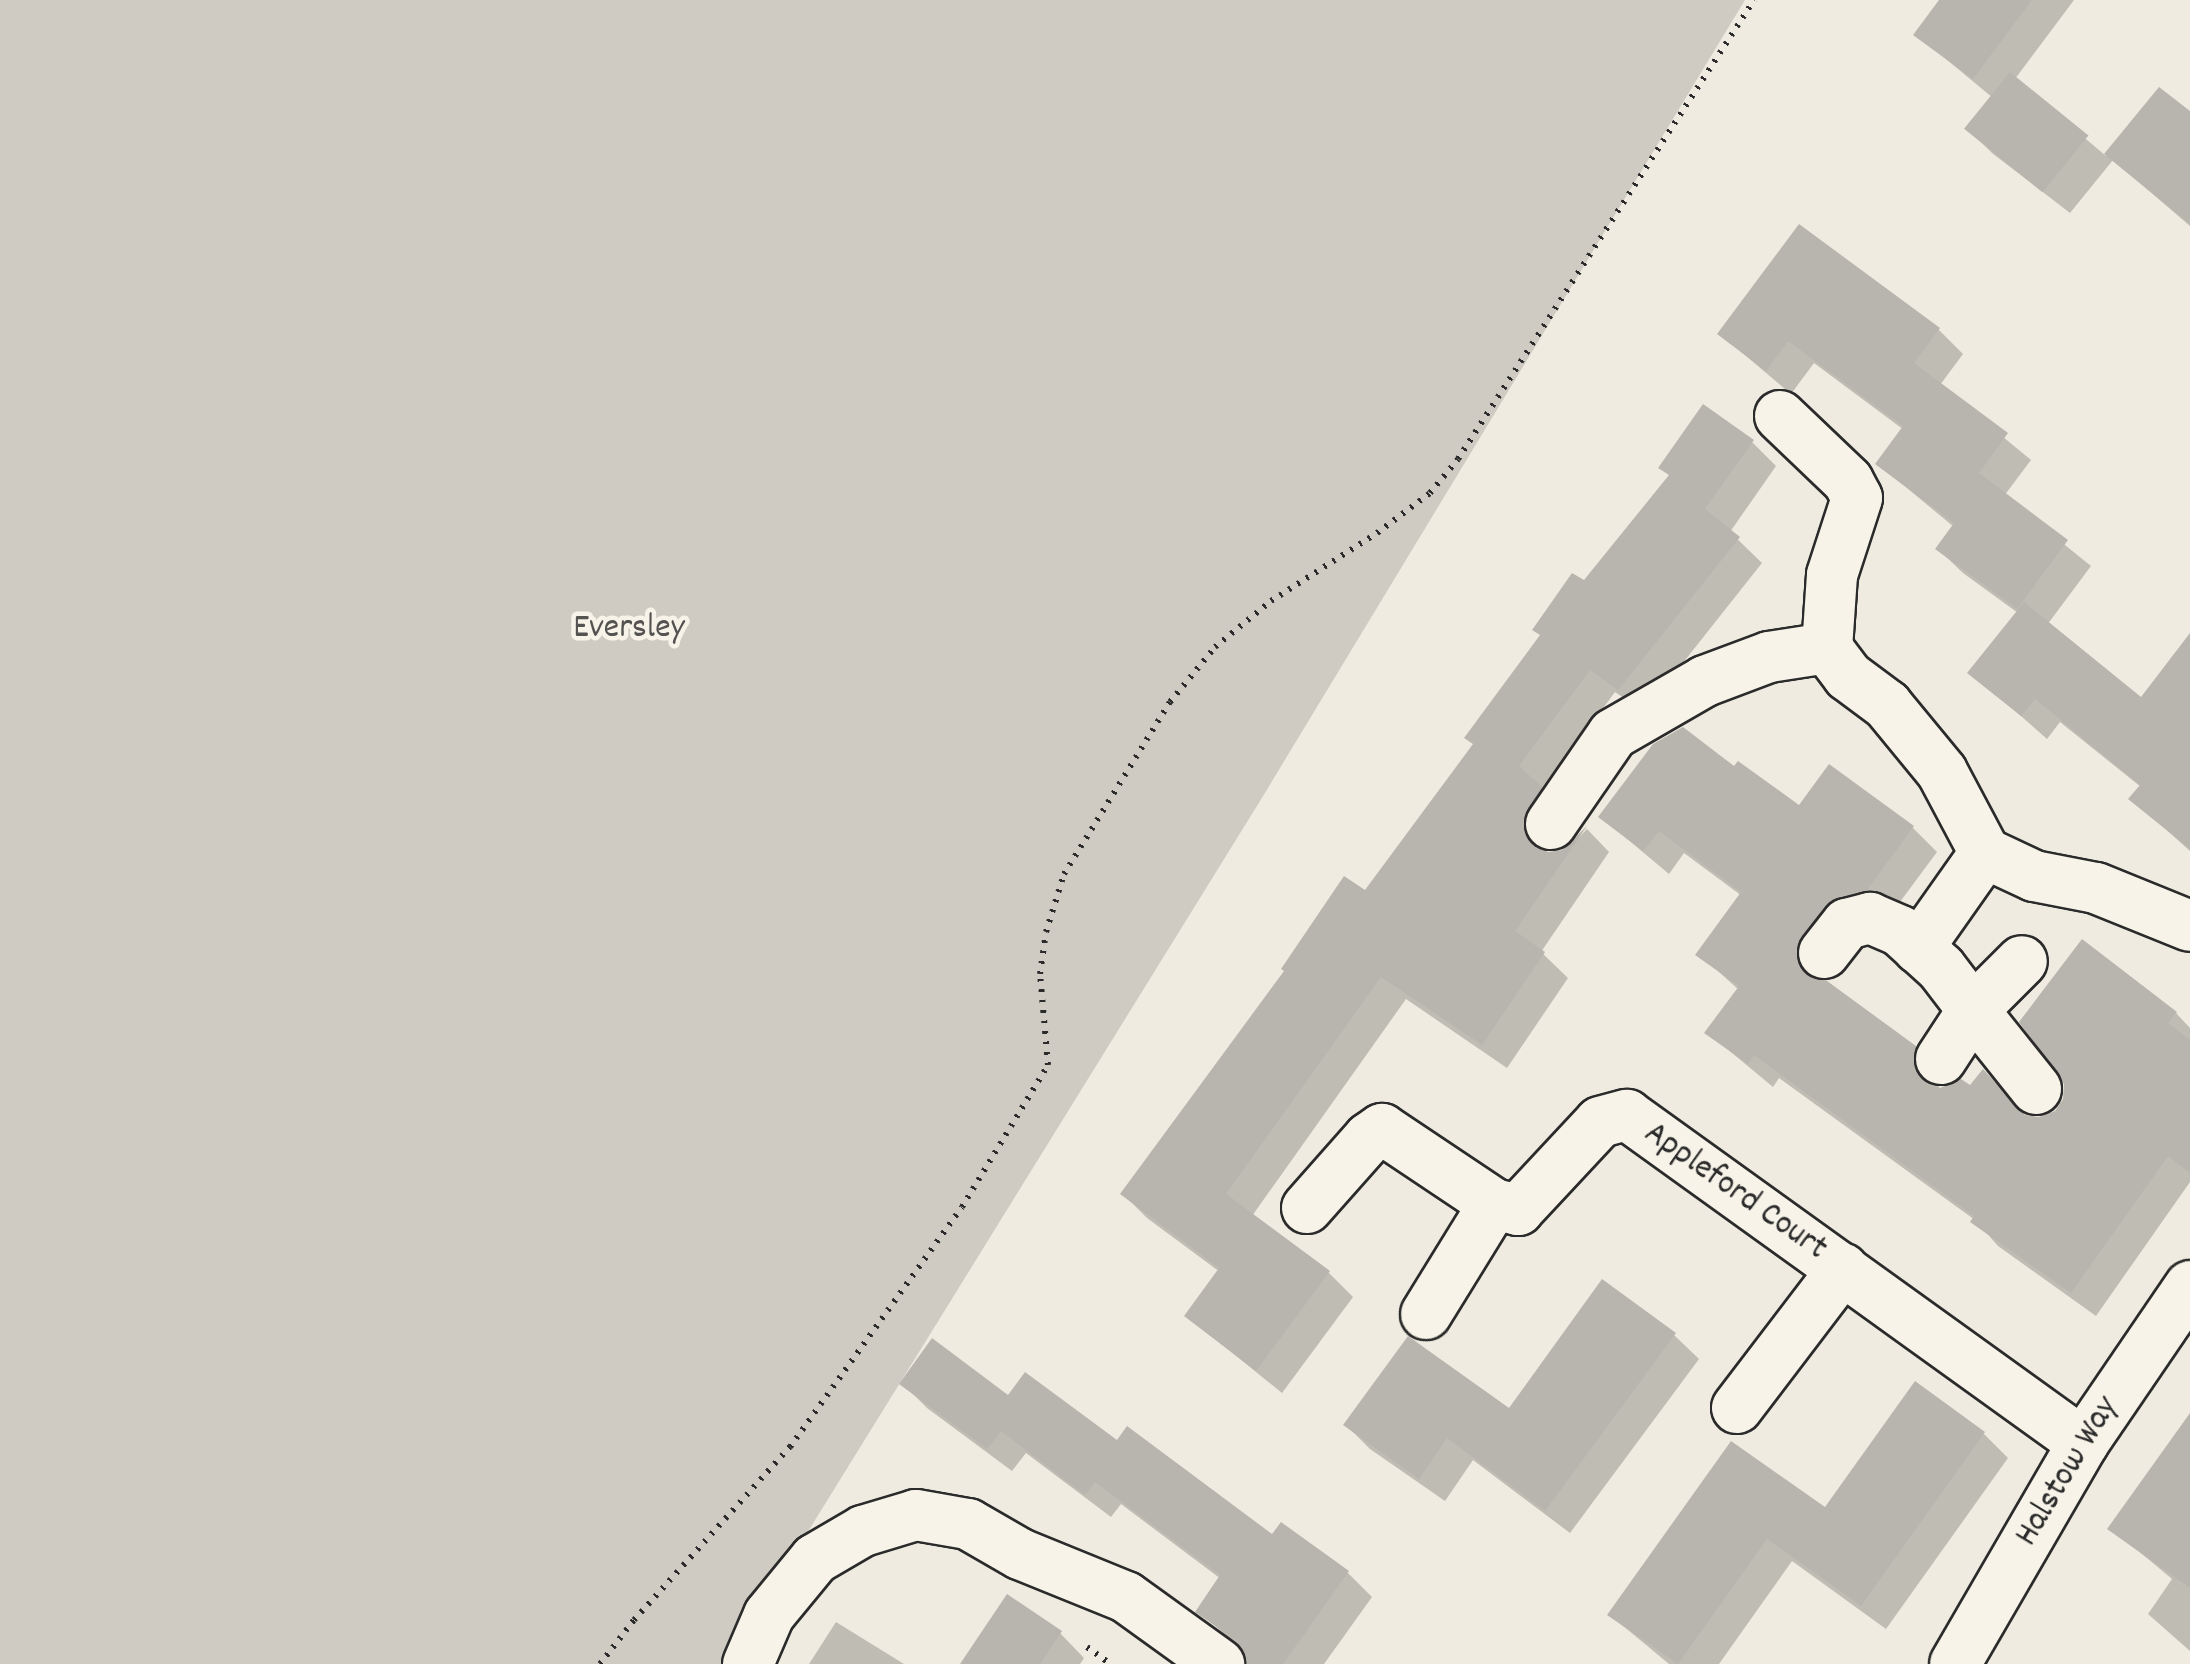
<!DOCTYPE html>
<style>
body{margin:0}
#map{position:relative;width:2190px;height:1664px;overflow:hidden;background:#efebe0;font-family:Dekko,sans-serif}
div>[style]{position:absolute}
.green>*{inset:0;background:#cfcbc2}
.shadow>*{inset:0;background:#0003}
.building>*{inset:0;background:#b8b5ae;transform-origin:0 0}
.path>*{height:6px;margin-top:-3px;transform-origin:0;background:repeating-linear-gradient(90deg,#2b2b2b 0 2.5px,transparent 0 10.5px)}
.roads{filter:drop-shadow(2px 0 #2b2b2b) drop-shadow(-2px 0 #2b2b2b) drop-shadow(0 2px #2b2b2b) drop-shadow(0 -2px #2b2b2b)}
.minor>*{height:50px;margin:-25px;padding:0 25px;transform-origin:25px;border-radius:25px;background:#f7f3e8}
span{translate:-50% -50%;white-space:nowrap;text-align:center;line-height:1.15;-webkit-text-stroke:9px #f7f3e8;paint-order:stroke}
.park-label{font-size:35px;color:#545351}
.street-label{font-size:35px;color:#2b2b2b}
</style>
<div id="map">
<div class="green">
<i style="clip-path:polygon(0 0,1745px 0,1260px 801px,726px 1664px,0 1664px)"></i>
</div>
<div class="shadow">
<i style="clip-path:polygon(1942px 0,2074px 0,2015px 79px,2106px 156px,2159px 90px,2190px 115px,2190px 226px,2113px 160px,2070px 213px,1992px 153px,1968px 129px,1993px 98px,1917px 35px)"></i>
<i style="clip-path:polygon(1800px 227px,1939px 330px,1963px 354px,1940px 385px,2031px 460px,2004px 496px,2091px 566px,2047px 625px,2141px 700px,2190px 637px,2190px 851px,2132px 799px,2141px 787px,2060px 722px,2047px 739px,1971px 672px,2018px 613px,1963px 573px,1938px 549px,1954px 527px,1878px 464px,1904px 430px,1814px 363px,1791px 394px,1720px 334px)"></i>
<i style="clip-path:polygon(1752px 442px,1776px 466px,1730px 532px,1762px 563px,1644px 712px,1615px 692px,1542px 791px,1565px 813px,1546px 846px,1547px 855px,1564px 853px,1587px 829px,1609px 852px,1541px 952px,1568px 978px,1507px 1068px,1406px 999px,1252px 1216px,1329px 1273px,1353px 1297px,1282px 1393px,1187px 1316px,1220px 1272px,1147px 1218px,1123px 1194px,1366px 893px,1475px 745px,1584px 584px)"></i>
<i style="clip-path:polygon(1830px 768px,1913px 828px,1937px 852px,1891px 914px,1819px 975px,1914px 1048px,1939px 1073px,1939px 1091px,2040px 1120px,2056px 1113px,2176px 1013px,2190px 1028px,2190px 1182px,2096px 1316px,1998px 1246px,1975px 1220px,1779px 1078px,1773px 1087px,1708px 1033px,1739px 990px,1699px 954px,1742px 896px,1684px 853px,1669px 874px,1601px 817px,1735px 769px,1800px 809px)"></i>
<i style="clip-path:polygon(1674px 1335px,1699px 1359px,1570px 1533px,1473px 1460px,1445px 1501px,1370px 1449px,1346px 1425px,1509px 1411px)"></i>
<i style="clip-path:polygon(902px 1383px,1009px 1399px,1117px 1444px,1273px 1537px,1281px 1525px,1348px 1573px,1372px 1597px,1324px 1664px,1250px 1664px,1248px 1656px,1199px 1611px,1221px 1579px,1121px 1504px,1111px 1517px,1026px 1453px,1012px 1471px,927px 1408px)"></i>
<i style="clip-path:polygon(1984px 1434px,2008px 1458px,1886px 1629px,1792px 1561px,1719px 1664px,1669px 1664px,1610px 1615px)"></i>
<i style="clip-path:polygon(2190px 1452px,2190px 1651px,2148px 1614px,2172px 1579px,2111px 1528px)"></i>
<i style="clip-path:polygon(836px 1622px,904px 1664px,809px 1664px)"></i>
<i style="clip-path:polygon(1060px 1633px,1084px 1658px,1080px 1664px,963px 1664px)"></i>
</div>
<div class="building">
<i style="clip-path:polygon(1939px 0,2032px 0,1973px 79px,1913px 35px)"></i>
<i style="left:2010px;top:72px;width:101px;height:73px;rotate:39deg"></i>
<i style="clip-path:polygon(2159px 87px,2190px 111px,2190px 224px,2104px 154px)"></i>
<i style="clip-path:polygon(1799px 224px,1940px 328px,1914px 363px,2008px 433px,1979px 473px,2068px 540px,2017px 609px,1935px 549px,1954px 523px,1875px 464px,1903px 426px,1788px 341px,1766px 371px,1717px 334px)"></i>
<i style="clip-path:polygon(1703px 404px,1754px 440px,1705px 509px,1740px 537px,1618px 690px,1590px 670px,1519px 766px,1542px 787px,1523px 821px,1525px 835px,1534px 847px,1548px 852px,1562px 850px,1587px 826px,1515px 931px,1545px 952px,1482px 1045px,1381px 977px,1226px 1194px,1330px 1271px,1256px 1371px,1184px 1316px,1219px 1268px,1120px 1194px,1284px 971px,1281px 969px,1344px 876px,1365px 890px,1473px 744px,1464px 738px,1540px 635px,1532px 630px,1572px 573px,1584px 580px,1669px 475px,1658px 468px)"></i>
<i style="clip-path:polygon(2024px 602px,2141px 697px,2190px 633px,2190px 849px,2128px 799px,2140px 785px,2035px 699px,2021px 716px,1967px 673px)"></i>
<i style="clip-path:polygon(1683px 727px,1734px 766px,1738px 761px,1799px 805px,1829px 764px,1914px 826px,1867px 890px,1840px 896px,1825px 905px,1796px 950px,1805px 975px,1827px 981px,1916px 1046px,1915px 1071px,1926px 1084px,1940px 1088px,1961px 1079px,1970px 1085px,1983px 1069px,2025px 1115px,2039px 1117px,2055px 1111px,2063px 1099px,2064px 1084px,2019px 1022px,2082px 939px,2177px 1012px,2168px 1023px,2190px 1040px,2190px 1173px,2168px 1156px,2071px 1293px,1970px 1222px,1974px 1216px,1754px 1055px,1748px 1064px,1704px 1033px,1739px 986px,1695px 955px,1741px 892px,1659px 831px,1643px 851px,1598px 817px,1653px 744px)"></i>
<i style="clip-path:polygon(1602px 1279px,1676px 1333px,1545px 1511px,1447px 1438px,1419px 1479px,1343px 1425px,1408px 1336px,1509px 1408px)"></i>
<i style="clip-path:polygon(932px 1338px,1008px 1395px,1025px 1372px,1117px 1440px,1127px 1426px,1272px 1534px,1281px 1522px,1349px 1571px,1283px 1664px,1247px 1664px,1237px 1641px,1195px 1612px,1220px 1575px,1095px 1482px,1085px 1495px,1001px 1431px,987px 1449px,899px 1384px)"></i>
<i style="clip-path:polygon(1915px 1381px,1985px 1432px,1861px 1606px,1767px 1539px,1678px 1664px,1607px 1615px,1731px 1441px,1825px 1507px)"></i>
<i style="clip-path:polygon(2190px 1413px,2190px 1588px,2107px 1529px)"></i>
<i style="clip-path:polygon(1007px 1594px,1062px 1631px,1040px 1664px,960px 1664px)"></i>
</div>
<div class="path">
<i style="left:1087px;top:1647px;width:29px;rotate:36deg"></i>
<i style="left:600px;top:1664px;width:56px;rotate:-52.3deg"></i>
<i style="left:634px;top:1620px;width:233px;rotate:-48deg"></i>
<i style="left:790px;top:1447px;width:295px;rotate:-54.4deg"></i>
<i style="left:962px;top:1207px;width:166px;rotate:-58.8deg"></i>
<i style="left:1048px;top:1065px;width:91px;rotate:-95deg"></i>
<i style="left:1040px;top:974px;width:42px;rotate:-81.9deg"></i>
<i style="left:1046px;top:932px;width:61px;rotate:-72.8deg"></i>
<i style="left:1064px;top:874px;width:202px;rotate:-58.4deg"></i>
<i style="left:1170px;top:702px;width:71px;rotate:-50.7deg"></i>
<i style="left:1215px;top:647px;width:72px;rotate:-39.4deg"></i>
<i style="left:1271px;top:601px;width:126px;rotate:-32.7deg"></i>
<i style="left:1377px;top:533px;width:66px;rotate:-37deg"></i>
<i style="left:1430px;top:493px;width:44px;rotate:-50.5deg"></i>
<i style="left:1458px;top:459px;width:546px;rotate:-57.18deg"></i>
</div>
<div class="roads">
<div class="minor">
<i style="left:1780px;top:416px;width:94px;rotate:43.7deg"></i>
<i style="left:1848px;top:481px;width:19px;rotate:62deg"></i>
<i style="left:1857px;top:498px;width:81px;rotate:108deg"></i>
<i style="left:1832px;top:575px;width:73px;rotate:93.9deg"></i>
<i style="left:1551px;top:824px;width:109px;rotate:-55.4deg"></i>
<i style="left:1613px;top:734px;width:106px;rotate:-29.9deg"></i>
<i style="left:1705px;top:681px;width:68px;rotate:-20.6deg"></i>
<i style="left:1769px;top:657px;width:59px;rotate:-8.8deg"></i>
<i style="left:1827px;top:648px;width:35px;rotate:53deg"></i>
<i style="left:1848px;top:676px;width:49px;rotate:36.6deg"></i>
<i style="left:1887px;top:705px;width:87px;rotate:50.6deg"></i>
<i style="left:1942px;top:772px;width:92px;rotate:62deg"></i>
<i style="left:1985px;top:853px;width:54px;rotate:25.1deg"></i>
<i style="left:2034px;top:876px;width:63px;rotate:11deg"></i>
<i style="left:2096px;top:888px;width:101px;rotate:22deg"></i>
<i style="left:1918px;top:948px;width:116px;rotate:-54.8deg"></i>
<i style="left:1824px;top:953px;width:37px;rotate:-52deg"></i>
<i style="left:1847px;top:924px;width:24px;rotate:-15deg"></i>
<i style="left:1870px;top:918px;width:33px;rotate:23deg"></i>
<i style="left:1900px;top:931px;width:55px;rotate:42.1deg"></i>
<i style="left:1941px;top:968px;width:53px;rotate:52.7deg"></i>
<i style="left:1973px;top:1010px;width:69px;rotate:-45deg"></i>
<i style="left:1941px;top:1059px;width:59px;rotate:-56.9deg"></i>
<i style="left:1973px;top:1010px;width:101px;rotate:51.4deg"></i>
<i style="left:1307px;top:1208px;width:94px;rotate:-48.5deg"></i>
<i style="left:1369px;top:1138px;width:16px;rotate:-35deg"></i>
<i style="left:1382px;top:1129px;width:135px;rotate:33.8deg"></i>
<i style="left:1494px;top:1204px;width:25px;rotate:14deg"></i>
<i style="left:1518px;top:1210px;width:120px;rotate:-47deg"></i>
<i style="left:1600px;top:1122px;width:28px;rotate:-15deg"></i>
<i style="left:1627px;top:1115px;width:562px;rotate:35.73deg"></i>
<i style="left:1426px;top:1314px;width:129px;rotate:-58.3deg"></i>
<i style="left:1737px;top:1408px;width:175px;rotate:-52.7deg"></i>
<i style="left:748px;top:1664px;width:53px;rotate:-66.8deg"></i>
<i style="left:769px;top:1615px;width:72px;rotate:-50.6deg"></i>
<i style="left:815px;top:1559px;width:56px;rotate:-30.3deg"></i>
<i style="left:863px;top:1531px;width:55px;rotate:-16.8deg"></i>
<i style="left:916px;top:1515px;width:53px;rotate:9.8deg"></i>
<i style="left:968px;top:1524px;width:60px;rotate:30deg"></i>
<i style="left:1020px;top:1554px;width:114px;rotate:22.1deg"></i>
<i style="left:1126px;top:1597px;width:115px;rotate:35.8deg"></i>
<i style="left:1955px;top:1664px;width:255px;rotate:-59.9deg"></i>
<i style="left:2083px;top:1443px;width:190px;rotate:-55.7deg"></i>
</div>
</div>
<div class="park-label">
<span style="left:629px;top:629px">Eversley</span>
</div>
<div class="street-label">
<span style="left:1735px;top:1192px;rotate:35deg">Appleford Court</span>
<span style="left:2068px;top:1472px;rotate:-59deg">Halstow Way</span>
</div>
</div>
